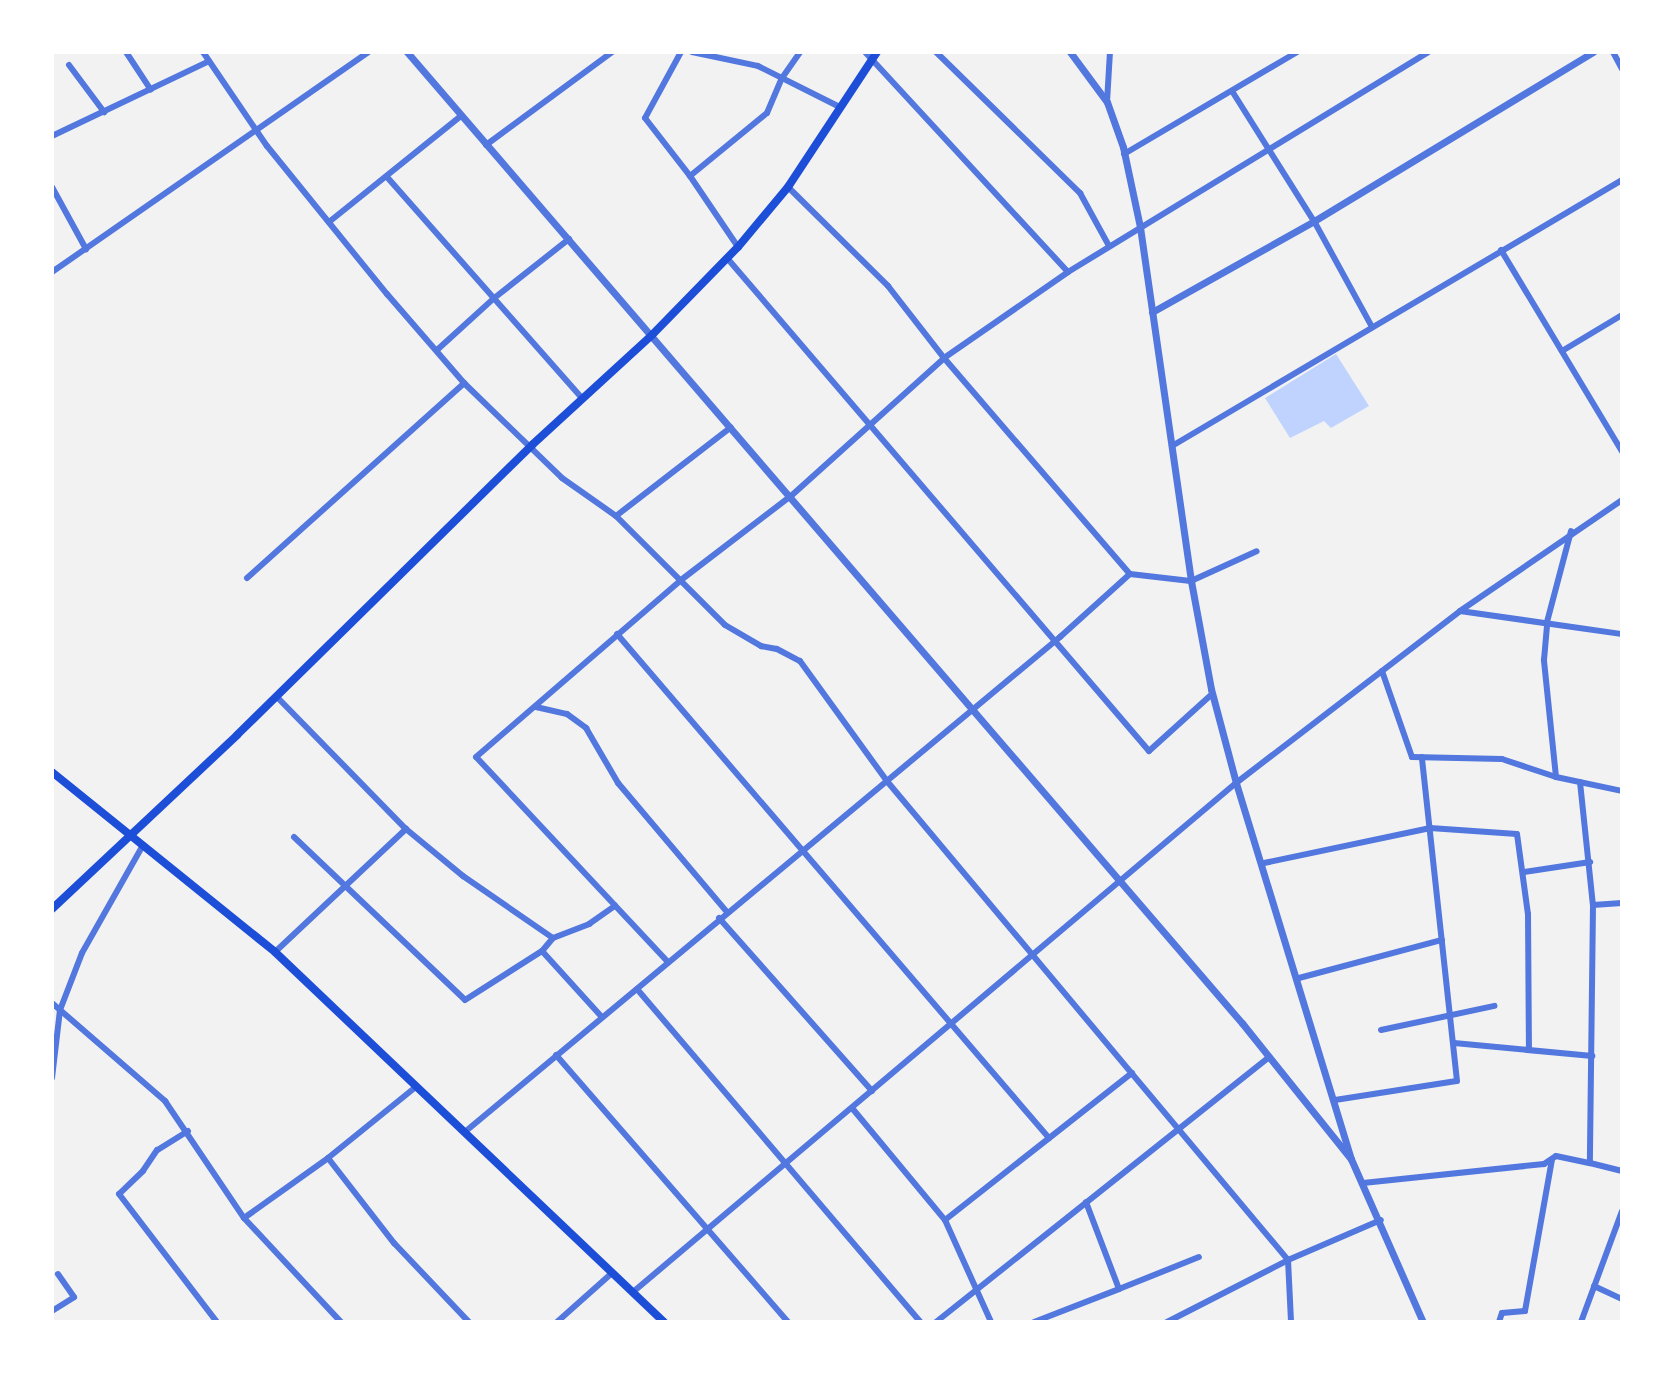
<!DOCTYPE html>
<style>
body{margin:0}
#map{position:relative;width:1674px;height:1374px;overflow:hidden;background:#f2f2f2;font-family:Bitter,serif}
div>[style]{position:absolute}
.water>*{inset:0;background:#bfd3fe}
.minor>*{height:6px;margin:-3px;padding:0 3px;transform-origin:3px;border-radius:3px;background:#5277de}
.tertiary>*{height:7px;margin:-3.5px;padding:0 3.5px;transform-origin:3.5px;border-radius:3.5px;background:#5277de}
.secondary>*{height:8px;margin:-4px;padding:0 4px;transform-origin:4px;border-radius:4px;background:#1d4ed8}
span{translate:-50% -50%;white-space:nowrap;text-align:center;line-height:1.15;-webkit-text-stroke:8px #fff;paint-order:stroke}
.frame{position:absolute;inset:0;border:54px solid #fff;pointer-events:none}
</style>
<div id="map">
<div class="water">
<i style="clip-path:polygon(1336px 354px,1369px 406px,1331px 428px,1324px 421px,1290px 438px,1265px 398px)"></i>
</div>
<div class="minor">
<i style="left:126px;top:52px;width:45px;rotate:56.7deg"></i>
<i style="left:203px;top:52px;width:114px;rotate:55.8deg"></i>
<i style="left:267px;top:146px;width:191px;rotate:51deg"></i>
<i style="left:387px;top:294px;width:118px;rotate:49.1deg"></i>
<i style="left:464px;top:383px;width:136px;rotate:44.1deg"></i>
<i style="left:562px;top:478px;width:66px;rotate:35.1deg"></i>
<i style="left:616px;top:516px;width:154px;rotate:45deg"></i>
<i style="left:725px;top:625px;width:42px;rotate:30.3deg"></i>
<i style="left:761px;top:646px;width:16px;rotate:11deg"></i>
<i style="left:777px;top:649px;width:26px;rotate:28deg"></i>
<i style="left:800px;top:661px;width:147px;rotate:54.1deg"></i>
<i style="left:886px;top:780px;width:626px;rotate:50.05deg"></i>
<i style="left:1288px;top:1260px;width:62px;rotate:87.2deg"></i>
<i style="left:681px;top:52px;width:75px;rotate:118.6deg"></i>
<i style="left:645px;top:118px;width:73px;rotate:52.2deg"></i>
<i style="left:690px;top:176px;width:86px;rotate:55.9deg"></i>
<i style="left:692px;top:52px;width:67px;rotate:12deg"></i>
<i style="left:758px;top:66px;width:92px;rotate:26.6deg"></i>
<i style="left:865px;top:52px;width:299px;rotate:47.3deg"></i>
<i style="left:936px;top:52px;width:202px;rotate:44.4deg"></i>
<i style="left:1080px;top:193px;width:60px;rotate:61.3deg"></i>
<i style="left:1613px;top:52px;width:19px;rotate:62deg"></i>
<i style="left:69px;top:65px;width:59px;rotate:53.3deg"></i>
<i style="left:1232px;top:91px;width:154px;rotate:57.8deg"></i>
<i style="left:1314px;top:221px;width:121px;rotate:61.3deg"></i>
<i style="left:1107px;top:102px;width:50px;rotate:-86.6deg"></i>
<i style="left:52px;top:136px;width:174px;rotate:-25.5deg"></i>
<i style="left:486px;top:145px;width:157px;rotate:-36.4deg"></i>
<i style="left:1124px;top:154px;width:201px;rotate:-30.5deg"></i>
<i style="left:690px;top:176px;width:99px;rotate:-39.3deg"></i>
<i style="left:767px;top:113px;width:38px;rotate:-67deg"></i>
<i style="left:782px;top:78px;width:32px;rotate:-55deg"></i>
<i style="left:387px;top:177px;width:296px;rotate:48.6deg"></i>
<i style="left:52px;top:187px;width:71px;rotate:61.3deg"></i>
<i style="left:788px;top:187px;width:141px;rotate:44.7deg"></i>
<i style="left:888px;top:286px;width:91px;rotate:52.1deg"></i>
<i style="left:944px;top:358px;width:285px;rotate:49.3deg"></i>
<i style="left:1130px;top:574px;width:61px;rotate:6.5deg"></i>
<i style="left:1191px;top:581px;width:72px;rotate:-24.4deg"></i>
<i style="left:329px;top:222px;width:169px;rotate:-38.8deg"></i>
<i style="left:1501px;top:250px;width:235px;rotate:59deg"></i>
<i style="left:727px;top:258px;width:649px;rotate:49.44deg"></i>
<i style="left:1149px;top:751px;width:85px;rotate:-42.1deg"></i>
<i style="left:52px;top:272px;width:385px;rotate:-34.8deg"></i>
<i style="left:437px;top:350px;width:76px;rotate:-42.3deg"></i>
<i style="left:493px;top:299px;width:97px;rotate:-38.3deg"></i>
<i style="left:1562px;top:351px;width:70px;rotate:-31deg"></i>
<i style="left:1172px;top:446px;width:523px;rotate:-30.59deg"></i>
<i style="left:616px;top:516px;width:145px;rotate:-37.7deg"></i>
<i style="left:247px;top:578px;width:292px;rotate:-41.9deg"></i>
<i style="left:1460px;top:611px;width:164px;rotate:8.1deg"></i>
<i style="left:617px;top:634px;width:664px;rotate:49.4deg"></i>
<i style="left:1382px;top:671px;width:91px;rotate:70.8deg"></i>
<i style="left:1412px;top:757px;width:90px;rotate:1.3deg"></i>
<i style="left:1502px;top:759px;width:57px;rotate:18.4deg"></i>
<i style="left:1556px;top:777px;width:67px;rotate:12deg"></i>
<i style="left:276px;top:696px;width:186px;rotate:45.7deg"></i>
<i style="left:536px;top:707px;width:32px;rotate:13deg"></i>
<i style="left:567px;top:714px;width:24px;rotate:36deg"></i>
<i style="left:586px;top:728px;width:64px;rotate:59.8deg"></i>
<i style="left:618px;top:783px;width:169px;rotate:49.8deg"></i>
<i style="left:1556px;top:777px;width:118px;rotate:-95.9deg"></i>
<i style="left:1544px;top:660px;width:38px;rotate:-85deg"></i>
<i style="left:1547px;top:622px;width:94px;rotate:-75.2deg"></i>
<i style="left:1580px;top:782px;width:124px;rotate:84deg"></i>
<i style="left:1593px;top:905px;width:258px;rotate:90.7deg"></i>
<i style="left:1590px;top:1163px;width:33px;rotate:14deg"></i>
<i style="left:294px;top:837px;width:236px;rotate:43.6deg"></i>
<i style="left:465px;top:1000px;width:91px;rotate:-32.5deg"></i>
<i style="left:1264px;top:863px;width:170px;rotate:-11.9deg"></i>
<i style="left:1430px;top:828px;width:87px;rotate:3.9deg"></i>
<i style="left:1517px;top:834px;width:81px;rotate:82.2deg"></i>
<i style="left:1528px;top:914px;width:136px;rotate:89.6deg"></i>
<i style="left:1524px;top:872px;width:67px;rotate:-8.6deg"></i>
<i style="left:1593px;top:905px;width:29px;rotate:-4deg"></i>
<i style="left:719px;top:918px;width:231px;rotate:48.5deg"></i>
<i style="left:553px;top:938px;width:39px;rotate:-21deg"></i>
<i style="left:589px;top:924px;width:32px;rotate:-35deg"></i>
<i style="left:275px;top:952px;width:180px;rotate:-43.2deg"></i>
<i style="left:406px;top:829px;width:74px;rotate:39.5deg"></i>
<i style="left:463px;top:876px;width:109px;rotate:34.6deg"></i>
<i style="left:553px;top:938px;width:17px;rotate:130deg"></i>
<i style="left:542px;top:951px;width:88px;rotate:47.8deg"></i>
<i style="left:667px;top:961px;width:279px;rotate:-133.1deg"></i>
<i style="left:476px;top:757px;width:271px;rotate:-40.8deg"></i>
<i style="left:681px;top:580px;width:138px;rotate:-37.4deg"></i>
<i style="left:791px;top:496px;width:206px;rotate:-42deg"></i>
<i style="left:944px;top:358px;width:151px;rotate:-34.7deg"></i>
<i style="left:1068px;top:272px;width:422px;rotate:-31.4deg"></i>
<i style="left:1299px;top:978px;width:148px;rotate:-14.9deg"></i>
<i style="left:637px;top:989px;width:437px;rotate:49.6deg"></i>
<i style="left:52px;top:1003px;width:150px;rotate:40.9deg"></i>
<i style="left:165px;top:1101px;width:141px;rotate:56deg"></i>
<i style="left:244px;top:1218px;width:142px;rotate:47deg"></i>
<i style="left:1381px;top:1030px;width:116px;rotate:-12deg"></i>
<i style="left:1454px;top:1043px;width:139px;rotate:5.4deg"></i>
<i style="left:556px;top:1055px;width:354px;rotate:49deg"></i>
<i style="left:52px;top:1078px;width:68px;rotate:-83.3deg"></i>
<i style="left:60px;top:1010px;width:61px;rotate:-68.9deg"></i>
<i style="left:82px;top:953px;width:124px;rotate:-60.5deg"></i>
<i style="left:1335px;top:1100px;width:123px;rotate:-8.9deg"></i>
<i style="left:1457px;top:1081px;width:326px;rotate:-96.2deg"></i>
<i style="left:852px;top:1108px;width:146px;rotate:50.3deg"></i>
<i style="left:945px;top:1220px;width:112px;rotate:65.7deg"></i>
<i style="left:188px;top:1131px;width:36px;rotate:148deg"></i>
<i style="left:157px;top:1150px;width:25px;rotate:124deg"></i>
<i style="left:143px;top:1171px;width:33px;rotate:136deg"></i>
<i style="left:119px;top:1194px;width:161px;rotate:52.6deg"></i>
<i style="left:466px;top:1131px;width:773px;rotate:-39.75deg"></i>
<i style="left:1060px;top:637px;width:94px;rotate:-42deg"></i>
<i style="left:328px;top:1158px;width:108px;rotate:52.2deg"></i>
<i style="left:394px;top:1243px;width:109px;rotate:46.5deg"></i>
<i style="left:1363px;top:1183px;width:182px;rotate:-6deg"></i>
<i style="left:1544px;top:1164px;width:14px;rotate:-34deg"></i>
<i style="left:1556px;top:1156px;width:35px;rotate:12deg"></i>
<i style="left:244px;top:1218px;width:103px;rotate:-35.5deg"></i>
<i style="left:328px;top:1158px;width:114px;rotate:-39deg"></i>
<i style="left:945px;top:1220px;width:238px;rotate:-38.2deg"></i>
<i style="left:1594px;top:1286px;width:31px;rotate:25deg"></i>
<i style="left:1119px;top:1289px;width:86px;rotate:-21.8deg"></i>
<i style="left:633px;top:1292px;width:789px;rotate:-40.17deg"></i>
<i style="left:1236px;top:783px;width:282px;rotate:-37.5deg"></i>
<i style="left:1460px;top:611px;width:196px;rotate:-34.4deg"></i>
<i style="left:52px;top:1311px;width:26px;rotate:-32deg"></i>
<i style="left:74px;top:1297px;width:28px;rotate:-125deg"></i>
<i style="left:557px;top:1322px;width:74px;rotate:-41.7deg"></i>
<i style="left:936px;top:1322px;width:426px;rotate:-38.5deg"></i>
<i style="left:1034px;top:1322px;width:91px;rotate:-21.2deg"></i>
<i style="left:1119px;top:1289px;width:93px;rotate:-110.8deg"></i>
<i style="left:1167px;top:1322px;width:136px;rotate:-27.1deg"></i>
<i style="left:1288px;top:1260px;width:101px;rotate:-23.3deg"></i>
<i style="left:1499px;top:1322px;width:9px;rotate:-72deg"></i>
<i style="left:1502px;top:1313px;width:23px;rotate:-5deg"></i>
<i style="left:1525px;top:1311px;width:154px;rotate:-79.9deg"></i>
<i style="left:1581px;top:1322px;width:118px;rotate:-69.7deg"></i>
</div>
<div class="tertiary">
<i style="left:407px;top:52px;width:1281px;rotate:49.31deg"></i>
<i style="left:1242px;top:1023px;width:174px;rotate:51.3deg"></i>
<i style="left:1070px;top:52px;width:62px;rotate:53.5deg"></i>
<i style="left:1107px;top:102px;width:48px;rotate:70.4deg"></i>
<i style="left:1123px;top:147px;width:82px;rotate:78deg"></i>
<i style="left:1140px;top:227px;width:358px;rotate:81.8deg"></i>
<i style="left:1191px;top:581px;width:110px;rotate:79.5deg"></i>
<i style="left:1211px;top:689px;width:97px;rotate:75.1deg"></i>
<i style="left:1236px;top:783px;width:393px;rotate:73deg"></i>
<i style="left:1351px;top:1159px;width:178px;rotate:66.2deg"></i>
<i style="left:1152px;top:312px;width:186px;rotate:-29.3deg"></i>
<i style="left:1314px;top:221px;width:326px;rotate:-31.2deg"></i>
</div>
<div class="secondary">
<i style="left:52px;top:772px;width:287px;rotate:38.9deg"></i>
<i style="left:275px;top:952px;width:537px;rotate:43.57deg"></i>
<i style="left:52px;top:909px;width:254px;rotate:-43.2deg"></i>
<i style="left:237px;top:735px;width:414px;rotate:-44.5deg"></i>
<i style="left:532px;top:445px;width:163px;rotate:-42.5deg"></i>
<i style="left:652px;top:335px;width:123px;rotate:-45.7deg"></i>
<i style="left:738px;top:247px;width:78px;rotate:-50.2deg"></i>
<i style="left:788px;top:187px;width:162px;rotate:-56.6deg"></i>
</div>
<div class="frame"></div>
</div>
